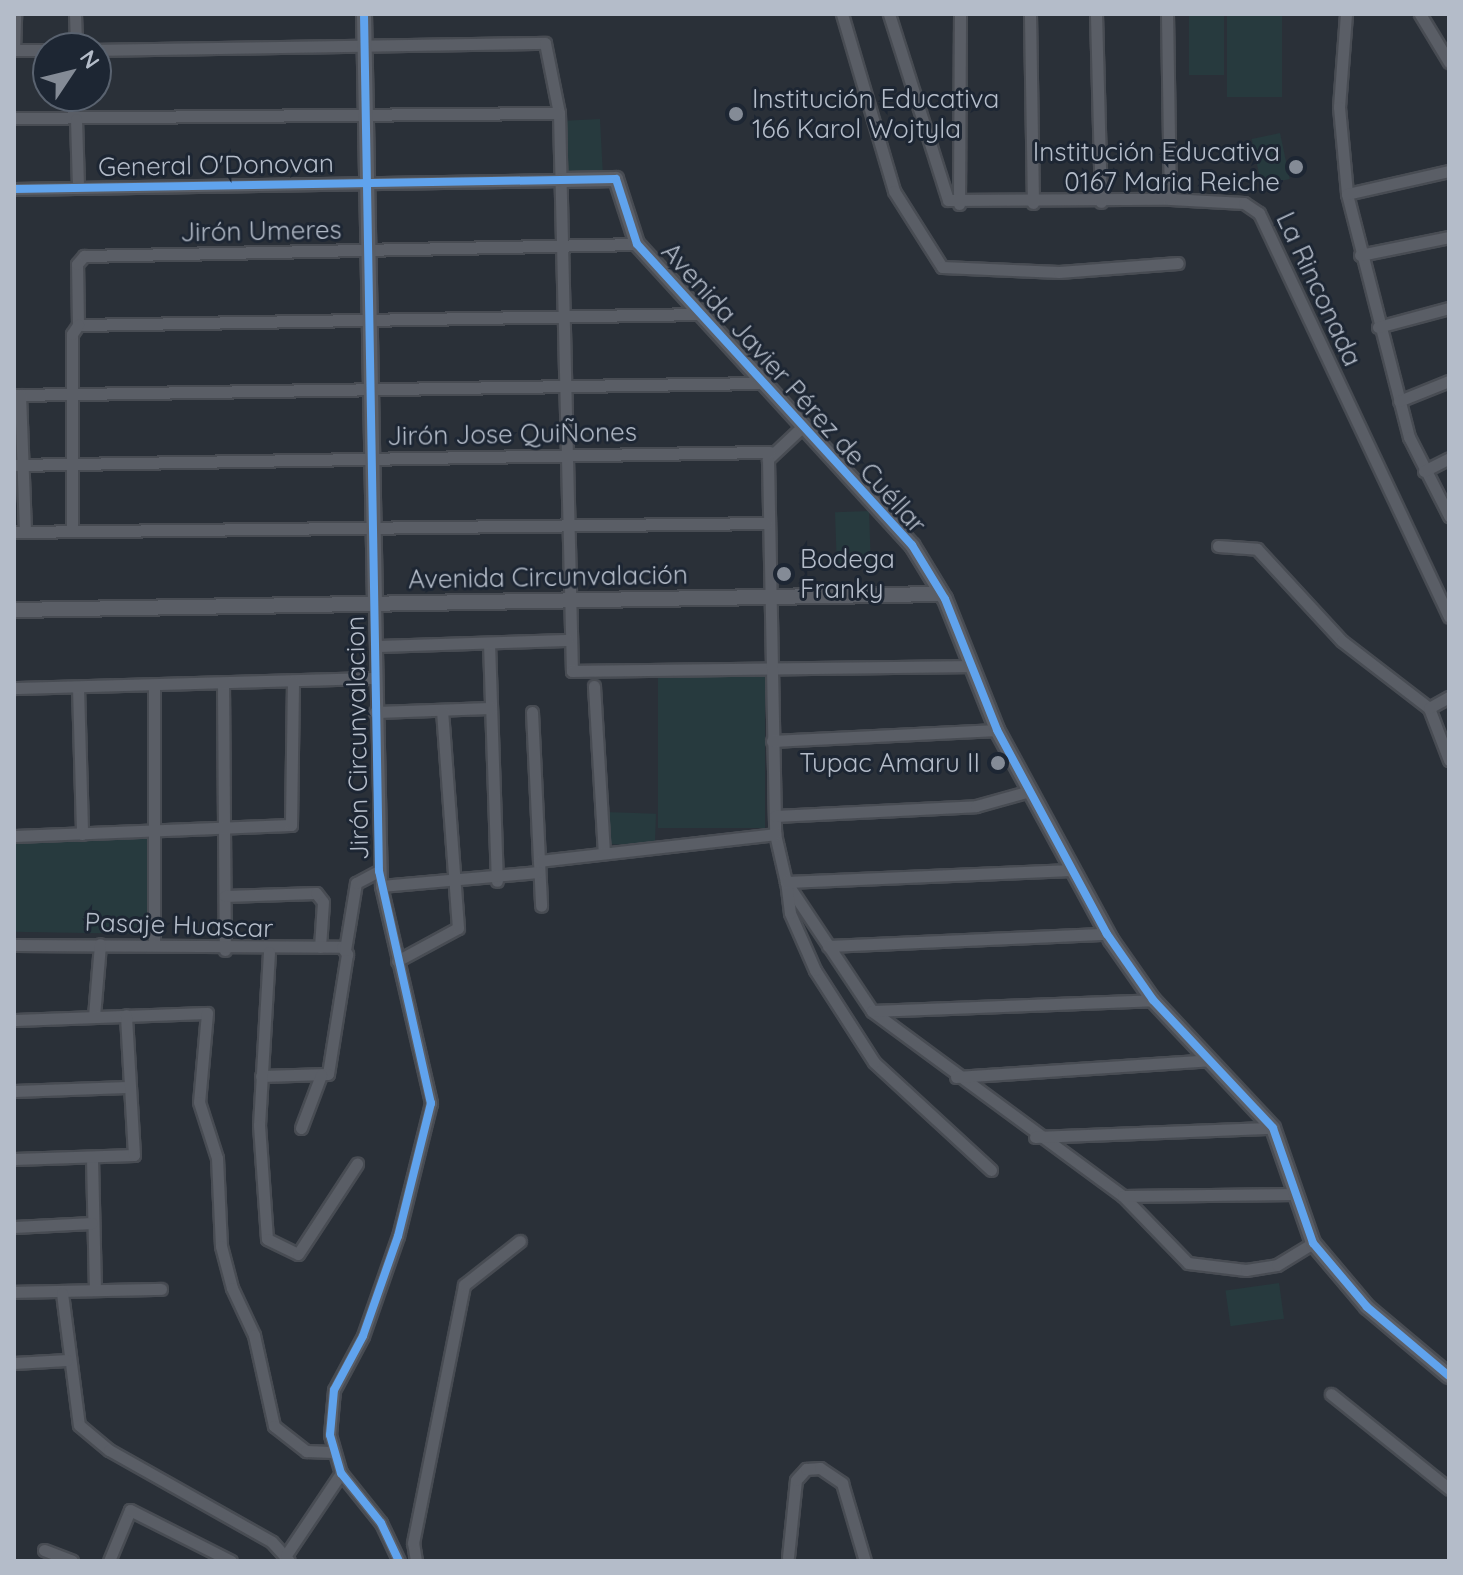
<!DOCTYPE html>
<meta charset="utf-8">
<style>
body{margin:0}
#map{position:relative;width:1463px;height:1575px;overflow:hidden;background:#2a3038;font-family:Quicksand,sans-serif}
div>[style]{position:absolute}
.green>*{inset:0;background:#273a3e;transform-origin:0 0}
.roads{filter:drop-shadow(2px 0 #484c53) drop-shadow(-2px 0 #484c53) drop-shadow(0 2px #484c53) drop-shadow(0 -2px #484c53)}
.minor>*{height:11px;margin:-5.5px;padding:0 5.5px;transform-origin:5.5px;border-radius:5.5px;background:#5a5e66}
.tertiary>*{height:14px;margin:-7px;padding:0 7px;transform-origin:7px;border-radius:7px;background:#5a5e66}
.cycleway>*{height:8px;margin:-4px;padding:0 4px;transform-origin:4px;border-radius:4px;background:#60a3ed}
.dots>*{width:22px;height:22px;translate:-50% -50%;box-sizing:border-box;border:4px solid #1d2633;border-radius:50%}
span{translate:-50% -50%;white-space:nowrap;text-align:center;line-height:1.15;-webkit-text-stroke:6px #1d2633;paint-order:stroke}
.poi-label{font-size:26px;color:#b4bcc9}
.left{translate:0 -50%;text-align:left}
.right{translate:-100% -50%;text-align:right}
.street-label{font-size:26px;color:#b4bcc9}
.frame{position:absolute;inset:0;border:16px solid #b4bcc9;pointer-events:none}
.north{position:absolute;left:32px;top:32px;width:80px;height:80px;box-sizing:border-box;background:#1d2633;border:2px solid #59626f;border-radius:50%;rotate:55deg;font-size:22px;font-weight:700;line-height:32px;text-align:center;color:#b4bcc9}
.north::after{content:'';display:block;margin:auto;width:28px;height:36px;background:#848b96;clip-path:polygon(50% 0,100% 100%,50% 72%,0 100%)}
</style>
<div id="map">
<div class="green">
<i style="left:1189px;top:14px;width:35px;height:61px"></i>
<i style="left:1227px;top:14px;width:55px;height:83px"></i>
<i style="left:600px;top:119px;width:54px;height:35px;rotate:87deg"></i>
<i style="left:1280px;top:133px;width:47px;height:29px;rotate:78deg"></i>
<i style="left:869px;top:511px;width:53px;height:34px;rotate:88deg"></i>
<i style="left:765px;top:677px;width:151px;height:107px;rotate:90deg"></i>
<i style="left:606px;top:812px;width:50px;height:32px;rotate:2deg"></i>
<i style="left:149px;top:839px;width:95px;height:135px;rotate:91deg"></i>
<i style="left:1279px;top:1283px;width:36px;height:54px;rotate:82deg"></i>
</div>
<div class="roads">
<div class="minor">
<i style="left:75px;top:14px;width:34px;rotate:88deg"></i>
<i style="left:842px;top:14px;width:184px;rotate:73.6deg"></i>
<i style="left:894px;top:191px;width:90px;rotate:57.7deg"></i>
<i style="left:942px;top:267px;width:117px;rotate:2.4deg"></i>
<i style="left:1059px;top:272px;width:119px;rotate:-4.3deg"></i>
<i style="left:889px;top:14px;width:195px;rotate:72.4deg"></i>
<i style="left:948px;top:200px;width:222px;rotate:-0.3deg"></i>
<i style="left:1170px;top:199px;width:74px;rotate:3.1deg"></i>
<i style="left:1244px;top:203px;width:18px;rotate:34deg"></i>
<i style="left:1259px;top:213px;width:446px;rotate:64.8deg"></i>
<i style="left:1030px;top:14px;width:189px;rotate:89.1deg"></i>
<i style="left:1096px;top:14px;width:188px;rotate:88.5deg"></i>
<i style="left:1167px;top:14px;width:185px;rotate:89.1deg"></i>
<i style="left:1346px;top:14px;width:93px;rotate:94.3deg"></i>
<i style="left:1339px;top:107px;width:87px;rotate:84.7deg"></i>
<i style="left:1347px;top:194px;width:251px;rotate:75.7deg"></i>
<i style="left:1409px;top:437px;width:89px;rotate:63.1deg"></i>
<i style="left:1420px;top:14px;width:56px;rotate:58.9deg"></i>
<i style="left:14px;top:50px;width:36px;rotate:-88deg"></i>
<i style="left:14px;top:50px;width:34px"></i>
<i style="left:96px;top:50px;width:449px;rotate:-0.9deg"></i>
<i style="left:545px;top:43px;width:71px;rotate:78.7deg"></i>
<i style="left:559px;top:113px;width:558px;rotate:88.67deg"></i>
<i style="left:572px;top:671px;width:398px;rotate:-0.7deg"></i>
<i style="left:14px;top:118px;width:545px;rotate:-0.53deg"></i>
<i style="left:76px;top:119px;width:68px;rotate:88.3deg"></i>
<i style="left:14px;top:189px;width:548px;rotate:-0.94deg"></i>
<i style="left:1347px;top:194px;width:105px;rotate:-12.7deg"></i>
<i style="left:959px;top:204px;width:190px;rotate:-89.7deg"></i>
<i style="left:1360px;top:255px;width:91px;rotate:-11.4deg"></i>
<i style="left:78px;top:325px;width:61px;rotate:-90.9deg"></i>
<i style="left:77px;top:264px;width:11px;rotate:-49deg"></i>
<i style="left:84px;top:256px;width:553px;rotate:-1.24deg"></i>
<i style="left:78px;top:325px;width:622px;rotate:-1.01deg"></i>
<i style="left:1378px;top:327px;width:73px;rotate:-15deg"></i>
<i style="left:14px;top:395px;width:748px;rotate:-0.92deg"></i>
<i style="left:20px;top:395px;width:137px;rotate:87.9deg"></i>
<i style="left:1399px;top:401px;width:54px;rotate:-21.8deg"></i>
<i style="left:802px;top:427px;width:47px;rotate:136.7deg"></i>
<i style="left:768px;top:459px;width:375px;rotate:88.9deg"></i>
<i style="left:775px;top:834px;width:49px;rotate:77.1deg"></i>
<i style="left:786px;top:882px;width:155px;rotate:56.3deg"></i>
<i style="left:872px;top:1011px;width:312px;rotate:36.4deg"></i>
<i style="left:1123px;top:1196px;width:93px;rotate:45.9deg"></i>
<i style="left:1188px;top:1263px;width:58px;rotate:6.9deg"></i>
<i style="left:1246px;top:1270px;width:31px;rotate:-9deg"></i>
<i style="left:1277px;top:1265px;width:42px;rotate:-31.4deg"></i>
<i style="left:14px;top:465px;width:756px;rotate:-0.99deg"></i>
<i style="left:1424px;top:471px;width:28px;rotate:-27deg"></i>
<i style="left:72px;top:531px;width:197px;rotate:-90deg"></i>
<i style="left:72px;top:334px;width:11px;rotate:-56deg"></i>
<i style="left:14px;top:532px;width:753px;rotate:-0.68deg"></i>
<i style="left:1218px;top:546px;width:39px;rotate:4deg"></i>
<i style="left:1257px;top:549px;width:125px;rotate:47.3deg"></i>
<i style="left:1342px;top:641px;width:110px;rotate:37.6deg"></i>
<i style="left:1429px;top:708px;width:56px;rotate:69deg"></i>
<i style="left:375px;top:603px;width:283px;rotate:88.8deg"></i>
<i style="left:381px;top:886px;width:223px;rotate:77deg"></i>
<i style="left:431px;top:1103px;width:137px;rotate:103.9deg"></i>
<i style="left:398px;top:1236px;width:106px;rotate:109.3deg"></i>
<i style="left:363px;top:1336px;width:61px;rotate:118.2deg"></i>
<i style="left:334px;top:1390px;width:45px;rotate:95.1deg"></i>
<i style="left:330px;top:1435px;width:40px;rotate:74deg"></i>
<i style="left:341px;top:1473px;width:64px;rotate:51.3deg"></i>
<i style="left:381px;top:1523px;width:42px;rotate:64.7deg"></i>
<i style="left:489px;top:643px;width:238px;rotate:88.1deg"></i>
<i style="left:376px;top:646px;width:192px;rotate:-1.8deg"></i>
<i style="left:223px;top:683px;width:267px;rotate:89.6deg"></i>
<i style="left:594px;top:686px;width:166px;rotate:86.6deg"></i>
<i style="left:78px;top:687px;width:147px;rotate:88.4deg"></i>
<i style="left:14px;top:688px;width:361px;rotate:-1.6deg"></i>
<i style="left:1429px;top:708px;width:23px;rotate:-29deg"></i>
<i style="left:375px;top:712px;width:116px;rotate:-2deg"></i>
<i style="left:532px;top:712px;width:194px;rotate:87.3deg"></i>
<i style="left:772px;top:741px;width:225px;rotate:-2.8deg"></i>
<i style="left:775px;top:816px;width:201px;rotate:-2.8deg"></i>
<i style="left:976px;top:806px;width:56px;rotate:-15.5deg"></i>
<i style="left:14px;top:836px;width:277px;rotate:-2.3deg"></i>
<i style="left:291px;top:825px;width:144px;rotate:-89.2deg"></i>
<i style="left:539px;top:861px;width:238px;rotate:-6.5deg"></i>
<i style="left:381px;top:886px;width:158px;rotate:-5.1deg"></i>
<i style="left:225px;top:896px;width:91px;rotate:-1.9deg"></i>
<i style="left:316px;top:893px;width:11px;rotate:52deg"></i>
<i style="left:323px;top:902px;width:45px;rotate:93.8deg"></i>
<i style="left:154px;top:943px;width:258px;rotate:-90deg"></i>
<i style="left:14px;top:945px;width:328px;rotate:0.3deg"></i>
<i style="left:342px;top:947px;width:9px;rotate:54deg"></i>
<i style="left:347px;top:954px;width:121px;rotate:99deg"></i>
<i style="left:328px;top:1074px;width:67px;rotate:178.3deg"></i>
<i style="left:828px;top:946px;width:279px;rotate:-2.5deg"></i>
<i style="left:345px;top:950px;width:68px;rotate:-80.7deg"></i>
<i style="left:356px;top:883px;width:26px;rotate:-28deg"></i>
<i style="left:269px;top:952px;width:173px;rotate:93.3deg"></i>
<i style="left:259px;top:1125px;width:114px;rotate:86deg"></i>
<i style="left:267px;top:1239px;width:34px;rotate:26deg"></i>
<i style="left:298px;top:1254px;width:108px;rotate:-56.8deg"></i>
<i style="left:397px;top:961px;width:69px;rotate:-28.4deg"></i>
<i style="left:458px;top:928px;width:218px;rotate:-94.2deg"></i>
<i style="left:872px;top:1011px;width:281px;rotate:-2.2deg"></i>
<i style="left:94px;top:1016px;width:72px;rotate:-85.2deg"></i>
<i style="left:14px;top:1020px;width:193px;rotate:-2.1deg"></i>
<i style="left:207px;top:1013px;width:89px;rotate:95.1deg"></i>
<i style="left:199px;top:1102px;width:59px;rotate:72.2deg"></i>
<i style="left:217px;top:1158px;width:88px;rotate:87.4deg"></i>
<i style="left:221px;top:1246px;width:43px;rotate:75.3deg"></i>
<i style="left:232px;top:1288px;width:52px;rotate:64.9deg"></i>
<i style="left:254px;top:1335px;width:93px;rotate:77.6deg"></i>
<i style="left:274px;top:1426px;width:41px;rotate:38deg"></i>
<i style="left:306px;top:1451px;width:26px;rotate:2deg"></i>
<i style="left:956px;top:1077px;width:254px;rotate:-3.8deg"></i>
<i style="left:14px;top:1091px;width:113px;rotate:-2deg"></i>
<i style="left:301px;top:1128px;width:57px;rotate:-69.3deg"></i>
<i style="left:1035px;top:1137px;width:238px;rotate:-2.2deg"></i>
<i style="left:92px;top:1158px;width:132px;rotate:88.7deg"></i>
<i style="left:14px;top:1159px;width:120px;rotate:-1.9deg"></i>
<i style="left:134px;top:1155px;width:140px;rotate:-93.3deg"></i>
<i style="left:991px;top:1170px;width:159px;rotate:-137.3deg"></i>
<i style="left:874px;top:1062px;width:109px;rotate:-122.7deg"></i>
<i style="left:815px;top:970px;width:62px;rotate:-113.7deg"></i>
<i style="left:790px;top:913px;width:31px;rotate:-97deg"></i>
<i style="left:786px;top:882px;width:286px;rotate:-2.4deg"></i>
<i style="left:1123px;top:1196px;width:172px;rotate:-0.7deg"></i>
<i style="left:14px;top:1227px;width:78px;rotate:-2.9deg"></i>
<i style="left:14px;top:1292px;width:147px;rotate:-1.2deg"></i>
<i style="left:62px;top:1293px;width:133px;rotate:82.7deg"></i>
<i style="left:79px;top:1425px;width:39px;rotate:40deg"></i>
<i style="left:109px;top:1450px;width:187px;rotate:29.4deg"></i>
<i style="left:272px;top:1542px;width:25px;rotate:48deg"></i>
<i style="left:14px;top:1363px;width:53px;rotate:-3.2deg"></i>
<i style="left:1331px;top:1394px;width:151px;rotate:38.8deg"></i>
<i style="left:44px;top:1550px;width:30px;rotate:21deg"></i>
<i style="left:286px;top:1555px;width:99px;rotate:-56.1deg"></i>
<i style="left:788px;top:1557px;width:77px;rotate:-84.1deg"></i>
<i style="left:796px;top:1480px;width:15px;rotate:-48deg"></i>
<i style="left:806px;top:1469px;width:14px;rotate:-4deg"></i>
<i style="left:820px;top:1468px;width:27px;rotate:34deg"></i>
<i style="left:842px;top:1483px;width:81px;rotate:73.6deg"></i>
<i style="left:109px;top:1561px;width:55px;rotate:-67.6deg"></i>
<i style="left:130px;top:1510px;width:113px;rotate:26.8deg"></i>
<i style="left:416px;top:1561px;width:18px;rotate:-99deg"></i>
<i style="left:413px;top:1543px;width:263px;rotate:-78.8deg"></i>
<i style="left:464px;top:1285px;width:71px;rotate:-38.2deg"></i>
</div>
<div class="tertiary">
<i style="left:364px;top:14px;width:589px;rotate:88.93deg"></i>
<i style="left:562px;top:180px;width:54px;rotate:-1.1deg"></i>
<i style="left:616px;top:179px;width:68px;rotate:72.1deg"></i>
<i style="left:637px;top:244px;width:408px;rotate:47.6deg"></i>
<i style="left:912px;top:545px;width:63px;rotate:58.6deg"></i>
<i style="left:945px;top:599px;width:141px;rotate:68.3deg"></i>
<i style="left:997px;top:730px;width:239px;rotate:61.5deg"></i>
<i style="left:1111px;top:940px;width:73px;rotate:55deg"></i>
<i style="left:1153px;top:1000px;width:175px;rotate:46.8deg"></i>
<i style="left:1273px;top:1128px;width:122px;rotate:70.8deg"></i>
<i style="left:1313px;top:1243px;width:84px;rotate:49.8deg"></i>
<i style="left:1367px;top:1307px;width:107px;rotate:40.1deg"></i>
<i style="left:14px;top:610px;width:925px;rotate:-0.99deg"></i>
</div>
</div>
<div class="cycleway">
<i style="left:364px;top:14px;width:857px;rotate:89deg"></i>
<i style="left:379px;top:871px;width:238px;rotate:77.4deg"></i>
<i style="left:431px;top:1103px;width:137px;rotate:103.9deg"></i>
<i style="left:398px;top:1236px;width:106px;rotate:109.3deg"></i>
<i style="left:363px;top:1336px;width:61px;rotate:118.2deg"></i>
<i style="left:334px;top:1390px;width:45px;rotate:95.1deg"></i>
<i style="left:330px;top:1435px;width:40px;rotate:74deg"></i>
<i style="left:341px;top:1473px;width:64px;rotate:51.3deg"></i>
<i style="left:381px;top:1523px;width:42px;rotate:64.7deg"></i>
<i style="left:14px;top:189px;width:602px;rotate:-0.95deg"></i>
<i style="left:616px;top:179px;width:68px;rotate:72.1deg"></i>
<i style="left:637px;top:244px;width:408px;rotate:47.6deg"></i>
<i style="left:912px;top:545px;width:63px;rotate:58.6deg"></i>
<i style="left:945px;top:599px;width:141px;rotate:68.3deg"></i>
<i style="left:997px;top:730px;width:232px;rotate:61.7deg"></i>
<i style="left:1107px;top:934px;width:80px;rotate:55.1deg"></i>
<i style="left:1153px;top:1000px;width:175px;rotate:46.8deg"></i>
<i style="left:1273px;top:1128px;width:122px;rotate:70.8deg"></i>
<i style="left:1313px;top:1243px;width:84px;rotate:49.8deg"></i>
<i style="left:1367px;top:1307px;width:107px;rotate:40.1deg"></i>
</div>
<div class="dots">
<i style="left:736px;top:114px;background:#848b96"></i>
<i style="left:1296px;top:167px;background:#848b96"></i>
<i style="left:784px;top:574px;background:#848b96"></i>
<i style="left:998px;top:763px;background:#848b96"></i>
</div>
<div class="poi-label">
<span class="left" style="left:752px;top:114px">Institución Educativa<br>166 Karol Wojtyla</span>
<span class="right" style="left:1280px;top:167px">Institución Educativa<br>0167 Maria Reiche</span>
<span class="left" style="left:800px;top:574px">Bodega<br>Franky</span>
<span class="right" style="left:980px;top:763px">Tupac Amaru II</span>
</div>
<div class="street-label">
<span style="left:216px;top:165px;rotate:-1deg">General O'Donovan</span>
<span style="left:261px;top:231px;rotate:-1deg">Jirón Umeres</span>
<span style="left:1319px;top:289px;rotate:65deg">La Rinconada</span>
<span style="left:794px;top:388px;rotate:48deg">Avenida Javier Pérez de Cuéllar</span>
<span style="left:512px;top:434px;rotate:-1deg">Jirón Jose QuiÑones</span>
<span style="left:548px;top:577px;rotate:-1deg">Avenida Circunvalación</span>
<span style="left:357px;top:738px;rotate:-91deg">Jirón Circunvalacion</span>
<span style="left:179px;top:925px;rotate:2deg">Pasaje Huascar</span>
</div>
<div class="frame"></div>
<div class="north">N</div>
</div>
